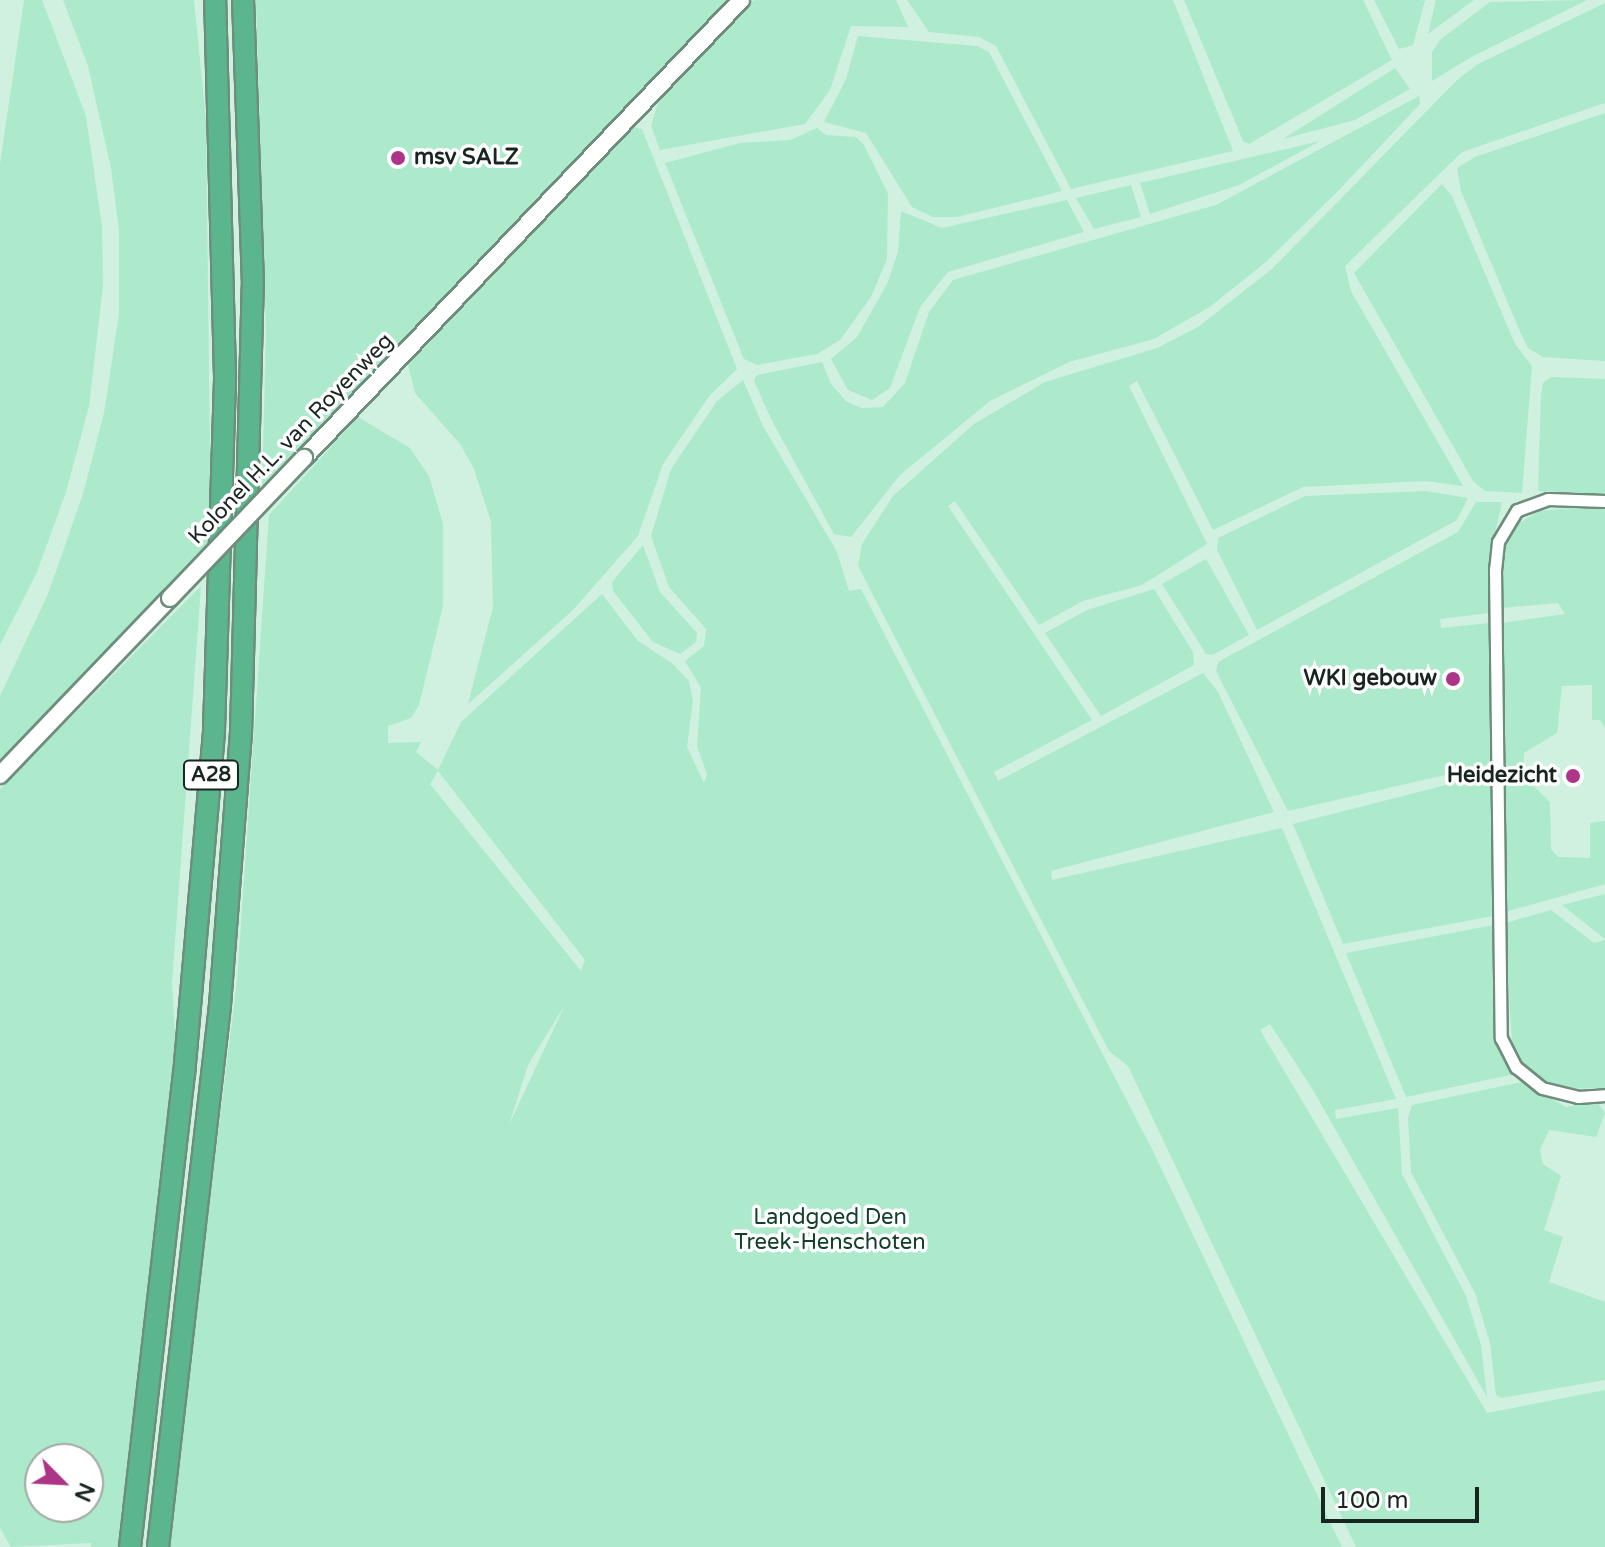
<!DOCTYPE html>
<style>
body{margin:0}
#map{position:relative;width:1605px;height:1547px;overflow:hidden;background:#d0f1df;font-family:"Varela Round",sans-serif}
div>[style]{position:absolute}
.green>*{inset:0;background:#ade9cb}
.roads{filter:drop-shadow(2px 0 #6e8d7d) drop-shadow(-2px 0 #6e8d7d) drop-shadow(0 2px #6e8d7d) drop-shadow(0 -2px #6e8d7d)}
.street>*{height:11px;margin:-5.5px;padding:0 5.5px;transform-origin:5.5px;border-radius:5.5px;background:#fff}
.secondary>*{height:16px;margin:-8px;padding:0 8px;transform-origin:8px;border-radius:8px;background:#fff}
.highway>*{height:20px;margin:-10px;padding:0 10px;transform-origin:10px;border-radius:10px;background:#5bb58d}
.bridges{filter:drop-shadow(2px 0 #6e8d7d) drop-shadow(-2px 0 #6e8d7d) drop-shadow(0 2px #6e8d7d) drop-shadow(0 -2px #6e8d7d)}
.secondary-bridge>*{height:16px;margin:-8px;padding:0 8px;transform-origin:8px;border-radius:8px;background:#fff}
.dots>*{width:22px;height:22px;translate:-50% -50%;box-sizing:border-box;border:4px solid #fff;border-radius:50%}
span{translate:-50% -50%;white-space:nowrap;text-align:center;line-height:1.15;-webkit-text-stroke:7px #fff;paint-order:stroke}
.shield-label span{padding:2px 6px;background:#fff;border:2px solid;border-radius:6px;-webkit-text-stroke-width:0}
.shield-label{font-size:20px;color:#19251f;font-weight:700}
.poi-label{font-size:22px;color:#19251f;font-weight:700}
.left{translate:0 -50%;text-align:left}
.right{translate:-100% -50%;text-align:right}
.street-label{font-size:22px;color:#19251f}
.park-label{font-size:22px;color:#12402d}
.north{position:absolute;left:24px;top:1443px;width:80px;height:80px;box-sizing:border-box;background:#fff;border:2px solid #a3a8a5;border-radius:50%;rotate:114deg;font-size:22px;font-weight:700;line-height:32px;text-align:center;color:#19251f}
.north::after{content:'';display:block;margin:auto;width:28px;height:36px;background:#ae3488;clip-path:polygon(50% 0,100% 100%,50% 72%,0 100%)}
.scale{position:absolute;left:1321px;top:1487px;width:158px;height:36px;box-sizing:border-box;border:4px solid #19251f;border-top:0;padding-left:10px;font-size:24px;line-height:28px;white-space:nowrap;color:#19251f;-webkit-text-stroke:6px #fff;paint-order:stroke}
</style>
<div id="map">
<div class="green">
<i style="clip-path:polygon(24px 0,42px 0,86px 116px,102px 227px,103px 286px,89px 406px,66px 492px,37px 572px,0 645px,0 164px)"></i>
<i style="clip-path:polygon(63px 0,194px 0,206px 120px,211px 542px,0 764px,0 696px,48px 594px,83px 494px,104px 413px,119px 314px,119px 230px,111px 168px,88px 66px)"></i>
<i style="clip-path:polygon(256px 0,731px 0,262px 489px,266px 332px)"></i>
<i style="clip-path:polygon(754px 0,896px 0,908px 27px,851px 26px,830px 90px,805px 124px,660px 150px,651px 126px,658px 103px)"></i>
<i style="clip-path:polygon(907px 0,1173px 0,1233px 151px,1071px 189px,996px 46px,979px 37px,929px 32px)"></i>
<i style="clip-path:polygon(1184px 0,1363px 0,1392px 60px,1249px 144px,1243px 141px)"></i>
<i style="clip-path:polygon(1374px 0,1425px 0,1413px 45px,1399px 49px)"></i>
<i style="clip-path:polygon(1436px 0,1474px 0,1428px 34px)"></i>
<i style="clip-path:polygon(1587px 0,1473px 56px,1432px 81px,1432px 52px,1440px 40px,1490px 2px)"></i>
<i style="clip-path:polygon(1605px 3px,1605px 103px,1462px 152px,1345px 266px,1351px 291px,1463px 486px,1426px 481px,1303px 487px,1213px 530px,1137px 381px,1129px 386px,1207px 544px,1142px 585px,1083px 601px,1039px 625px,955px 501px,948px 506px,1092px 720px,994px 772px,998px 781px,1203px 673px,1218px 692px,1274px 812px,1051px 871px,1052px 880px,1282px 828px,1396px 1099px,1335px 1110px,1336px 1119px,1398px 1108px,1402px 1174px,1466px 1296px,1481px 1345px,1487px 1397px,1313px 1090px,1270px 1024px,1260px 1030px,1487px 1413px,1605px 1390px,1605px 1547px,1356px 1547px,1128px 1066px,1109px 1051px,858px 566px,862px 544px,893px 496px,974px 424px,1045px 382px,1157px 348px,1198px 327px,1272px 269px,1457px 80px,1478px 64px)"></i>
<i style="clip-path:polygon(858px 36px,977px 46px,989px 52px,1062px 191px,957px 217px,933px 217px,912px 207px,866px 133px,824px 122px,846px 79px)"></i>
<i style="clip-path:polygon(1395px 68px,1410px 89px,1355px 120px,1283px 139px)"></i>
<i style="clip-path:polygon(1419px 96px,1420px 104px,1339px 190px,1266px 262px,1211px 306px,1154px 339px,1069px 362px,990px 401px,900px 475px,851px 537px,834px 534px,772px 421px,754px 381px,757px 375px,822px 362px,831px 384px,847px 402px,862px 408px,883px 407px,905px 383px,929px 312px,953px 280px,1216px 205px)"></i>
<i style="clip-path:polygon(1605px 113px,1605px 361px,1543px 357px,1528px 348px,1521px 334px,1461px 191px,1457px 168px,1475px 157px)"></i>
<i style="clip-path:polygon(634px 127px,642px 129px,737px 369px,710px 395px,663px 464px,638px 536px,573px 610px,468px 704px,493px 607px,491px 522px,474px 469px,460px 444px,415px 393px,408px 365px)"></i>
<i style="clip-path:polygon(817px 128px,826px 135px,856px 137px,864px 145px,888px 194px,887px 259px,871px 297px,840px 340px,817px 354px,757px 365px,744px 359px,665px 163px,740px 143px,790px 140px)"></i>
<i style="clip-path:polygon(1320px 141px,1239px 185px,1150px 214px,1140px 183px)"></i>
<i style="clip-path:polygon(1442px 184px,1452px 196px,1515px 344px,1532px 366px,1522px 493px,1485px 491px,1473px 481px,1354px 273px)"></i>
<i style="clip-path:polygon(1131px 185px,1141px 217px,1094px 229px,1076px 198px)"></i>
<i style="clip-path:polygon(1067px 200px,1084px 232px,948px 272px,920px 307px,890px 388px,872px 400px,848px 390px,831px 359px,857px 337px,887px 284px,898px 252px,901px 211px,942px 228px)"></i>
<i style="clip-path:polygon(1551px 377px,1605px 379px,1605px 494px,1538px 491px,1541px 394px,1543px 383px)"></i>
<i style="clip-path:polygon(evenodd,743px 380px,763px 426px,837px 552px,849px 591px,861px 589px,1152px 1149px,1342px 1547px,167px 1547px,237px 981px,269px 515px,358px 417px,410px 448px,429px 476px,443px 524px,443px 606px,419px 705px,411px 718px,388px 726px,388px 743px,421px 742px,416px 752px,438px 770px,461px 722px,602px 594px,638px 641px,673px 664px,689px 681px,693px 701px,687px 747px,704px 783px,707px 774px,697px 746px,701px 688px,685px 661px,704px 646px,706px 629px,669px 587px,651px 536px,671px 469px,717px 401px,743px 380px,438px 771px,585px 960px,581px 971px,430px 784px,438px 771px,743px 380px,563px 1008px,563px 1009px,509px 1125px,528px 1065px,563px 1008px)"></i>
<i style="clip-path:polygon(1426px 491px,1468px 498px,1457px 520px,1257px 630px,1217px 550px,1218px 538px,1305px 496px)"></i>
<i style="clip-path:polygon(1476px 502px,1502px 502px,1490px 555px,1490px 613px,1440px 619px,1441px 628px,1490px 623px,1493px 764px,1288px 811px,1216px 671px,1218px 662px,1458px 532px)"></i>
<i style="clip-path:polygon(1605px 505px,1605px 728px,1600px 720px,1592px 720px,1592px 685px,1562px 686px,1557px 733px,1524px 753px,1523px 776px,1550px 802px,1551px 849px,1558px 857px,1590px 858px,1590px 823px,1605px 821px,1605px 884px,1505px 912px,1502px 623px,1565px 614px,1558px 603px,1502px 608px,1502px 546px,1509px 529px,1539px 511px)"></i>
<i style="clip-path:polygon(643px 545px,660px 592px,697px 633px,696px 642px,680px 654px,653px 642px,613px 591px,612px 582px)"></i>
<i style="clip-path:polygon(1206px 559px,1249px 635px,1212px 655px,1206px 654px,1162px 584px)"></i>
<i style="clip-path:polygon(evenodd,201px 586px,172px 983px,176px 1051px,120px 1547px,91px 1547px,91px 1543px,11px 1547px,0 1528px,0 789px,201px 586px,40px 1459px,88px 1459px,88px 1507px,40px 1507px,40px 1459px)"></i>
<i style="clip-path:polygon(1154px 589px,1193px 652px,1194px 665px,1101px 716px,1045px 633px,1087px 610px)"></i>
<i style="clip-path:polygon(1493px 773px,1493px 916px,1343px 944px,1293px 824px)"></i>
<i style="clip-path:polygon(1605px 894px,1605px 939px,1562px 905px)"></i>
<i style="clip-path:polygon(1551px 910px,1594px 943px,1605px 940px,1605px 1088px,1557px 1089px,1524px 1065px,1512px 1044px,1505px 923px)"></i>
<i style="clip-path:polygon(1494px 925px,1496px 1025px,1515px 1074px,1406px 1097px,1346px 953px)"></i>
<i style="clip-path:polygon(1522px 1082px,1566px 1107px,1597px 1102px,1605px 1113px,1596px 1137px,1549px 1130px,1540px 1150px,1543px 1164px,1561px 1176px,1544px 1230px,1563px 1237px,1549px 1282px,1605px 1302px,1605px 1380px,1501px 1398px,1496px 1395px,1490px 1343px,1475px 1293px,1411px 1172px,1408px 1118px,1412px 1105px)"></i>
</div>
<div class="roads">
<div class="street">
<i style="left:1605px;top:501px;width:57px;rotate:-178deg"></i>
<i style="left:1548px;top:499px;width:33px;rotate:160deg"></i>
<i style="left:1517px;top:510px;width:37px;rotate:121deg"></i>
<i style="left:1498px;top:542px;width:27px;rotate:96deg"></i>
<i style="left:1495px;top:569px;width:469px;rotate:89.3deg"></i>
<i style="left:1501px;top:1038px;width:33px;rotate:63deg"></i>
<i style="left:1516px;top:1067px;width:33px;rotate:39deg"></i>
<i style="left:1542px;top:1088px;width:37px;rotate:14deg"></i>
<i style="left:1578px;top:1097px;width:27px;rotate:-4deg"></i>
</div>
<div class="secondary">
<i style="left:304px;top:458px;width:633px;rotate:-46.34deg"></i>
<i style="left:0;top:775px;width:245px;rotate:-46.2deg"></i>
</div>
<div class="highway">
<i style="left:130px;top:1547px;width:475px;rotate:-83.5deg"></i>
<i style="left:184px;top:1075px;width:346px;rotate:-85deg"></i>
<i style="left:214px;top:730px;width:354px;rotate:-88.2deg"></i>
<i style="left:225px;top:376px;width:376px;rotate:-91.5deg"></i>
<i style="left:158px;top:1547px;width:546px;rotate:-83.47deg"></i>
<i style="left:220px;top:1005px;width:272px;rotate:-85.6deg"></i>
<i style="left:241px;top:734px;width:449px;rotate:-88.5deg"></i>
<i style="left:253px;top:285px;width:285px;rotate:-92deg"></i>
</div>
</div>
<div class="bridges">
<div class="secondary-bridge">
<i style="left:170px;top:598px;width:194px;rotate:-46.3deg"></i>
</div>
</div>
<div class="dots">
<i style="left:398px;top:158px;background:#ae3488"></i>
<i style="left:1453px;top:679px;background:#ae3488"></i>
<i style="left:1573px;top:776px;background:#ae3488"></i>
</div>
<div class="shield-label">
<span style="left:211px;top:775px">A28</span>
</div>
<div class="poi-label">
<span class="left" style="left:414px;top:158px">msv SALZ</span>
<span class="right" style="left:1437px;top:679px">WKI gebouw</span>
<span class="right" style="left:1557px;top:776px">Heidezicht</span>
</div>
<div class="street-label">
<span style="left:291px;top:439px;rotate:-46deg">Kolonel H.L. van Royenweg</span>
</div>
<div class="park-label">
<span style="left:830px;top:1230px">Landgoed Den<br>Treek-Henschoten</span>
</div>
<div class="north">N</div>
<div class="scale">100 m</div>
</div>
